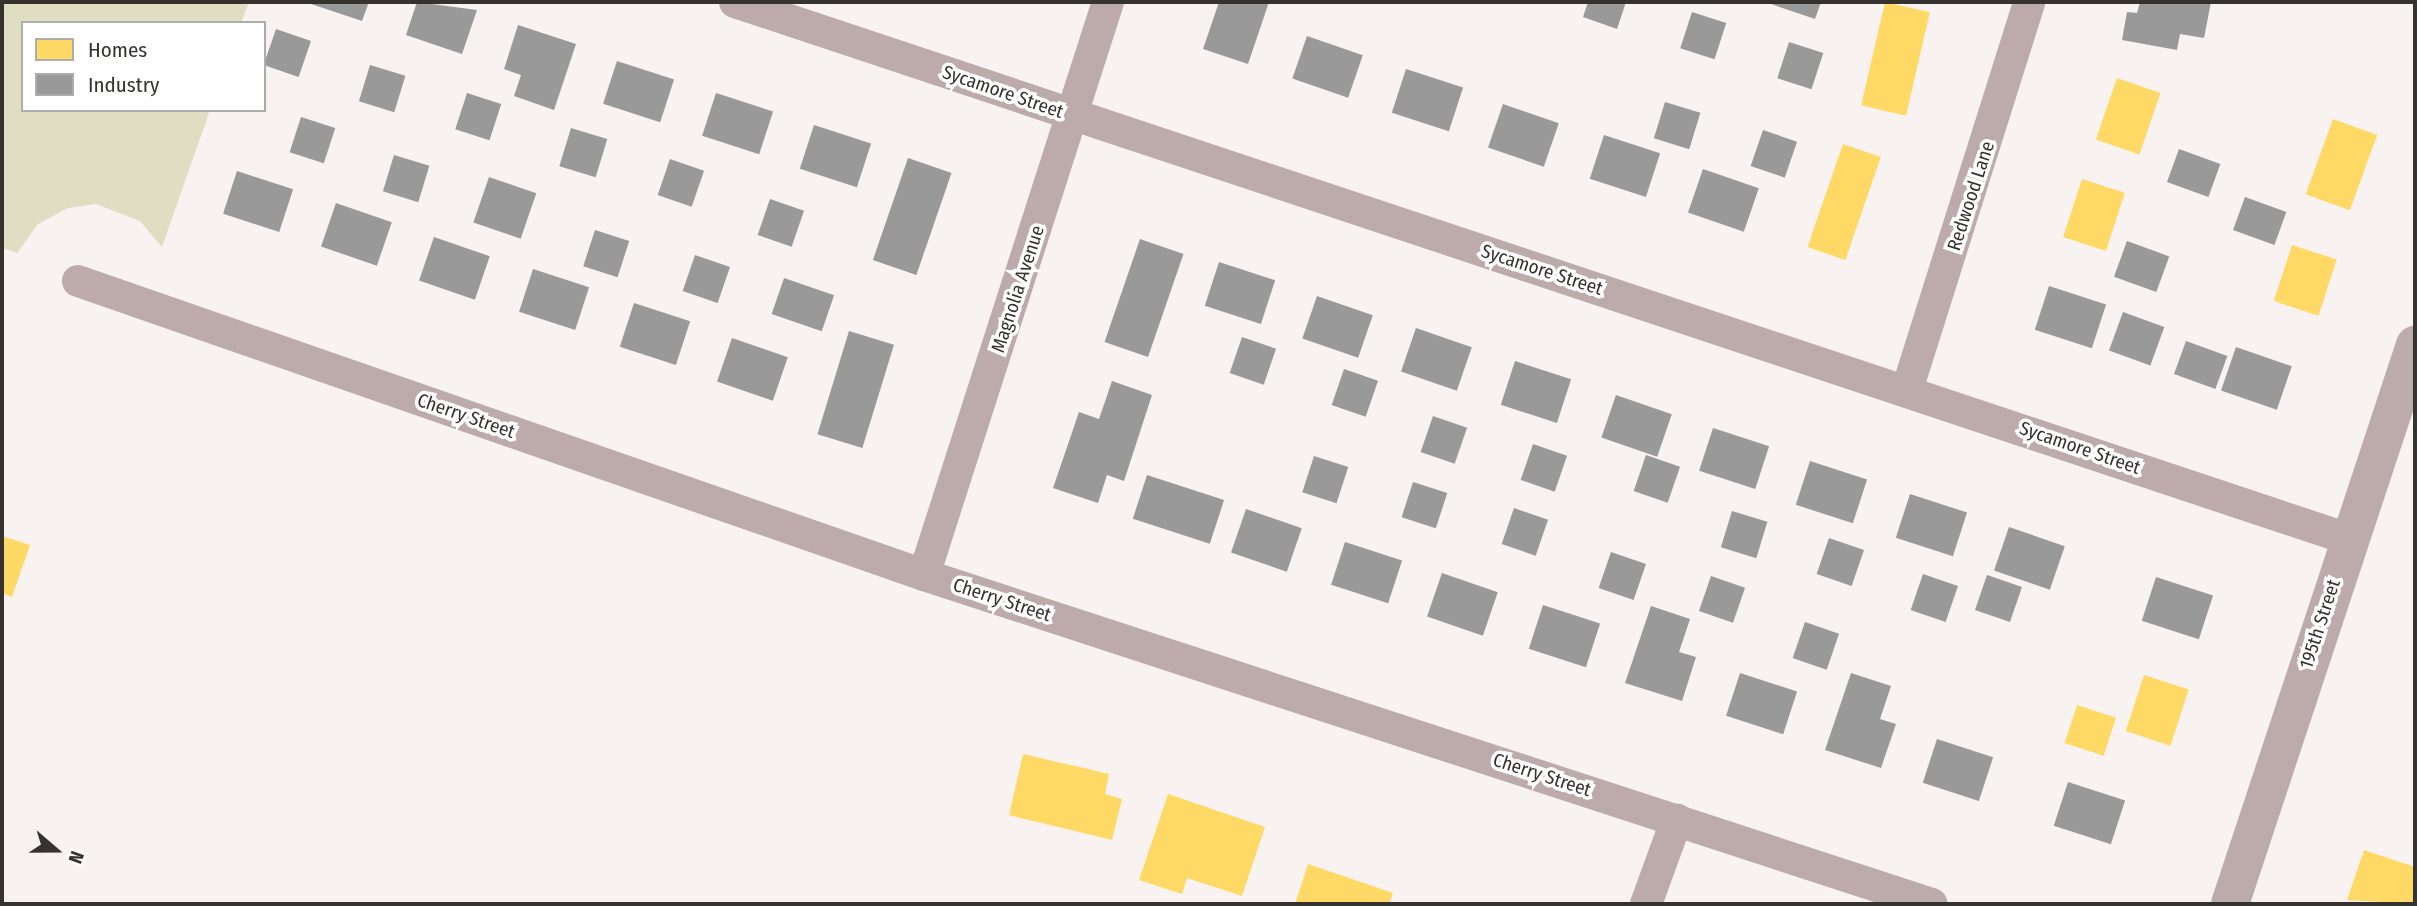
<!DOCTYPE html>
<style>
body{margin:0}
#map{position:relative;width:2417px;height:906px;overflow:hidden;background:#f8f2f0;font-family:"Fira Sans Condensed",sans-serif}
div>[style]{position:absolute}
.green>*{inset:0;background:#dfddc2}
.homes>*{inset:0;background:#ffd966;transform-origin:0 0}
.industry>*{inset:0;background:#999;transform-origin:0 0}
.minor>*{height:32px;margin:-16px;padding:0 16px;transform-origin:16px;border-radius:16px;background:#bcabaa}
.tertiary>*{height:38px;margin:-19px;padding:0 19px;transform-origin:19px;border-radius:19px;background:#bcabaa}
span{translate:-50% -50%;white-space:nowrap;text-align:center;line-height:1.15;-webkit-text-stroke:7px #fff;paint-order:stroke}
.street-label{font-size:19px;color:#363230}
.frame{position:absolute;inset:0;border:4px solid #363230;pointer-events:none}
.legend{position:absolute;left:21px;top:21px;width:245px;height:91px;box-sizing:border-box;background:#fff;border:2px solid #afadac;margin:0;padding:9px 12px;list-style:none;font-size:21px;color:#363230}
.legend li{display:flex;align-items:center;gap:14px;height:35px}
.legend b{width:35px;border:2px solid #afadac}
.north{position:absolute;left:21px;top:815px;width:70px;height:70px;-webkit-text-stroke:5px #fff;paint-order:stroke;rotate:110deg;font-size:19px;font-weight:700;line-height:28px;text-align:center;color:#363230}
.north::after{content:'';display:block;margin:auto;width:24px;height:32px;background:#363230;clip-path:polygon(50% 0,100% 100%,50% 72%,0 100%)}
</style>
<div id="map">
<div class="green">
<i style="clip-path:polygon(2px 2px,249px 2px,241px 23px,23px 23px,23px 110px,210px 110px,162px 247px,140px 221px,96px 204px,68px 208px,38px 224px,17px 253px,2px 248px)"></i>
</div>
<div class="homes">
<i style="left:1885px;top:2px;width:46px;height:106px;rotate:13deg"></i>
<i style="left:2117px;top:78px;width:46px;height:65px;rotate:19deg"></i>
<i style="left:2333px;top:119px;width:47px;height:80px;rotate:20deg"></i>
<i style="left:1843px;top:144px;width:40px;height:109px;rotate:19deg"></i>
<i style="left:2082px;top:179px;width:45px;height:61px;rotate:18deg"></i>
<i style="left:2292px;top:245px;width:47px;height:59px;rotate:18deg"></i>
<i style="clip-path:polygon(2px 536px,30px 545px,12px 597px,2px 593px)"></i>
<i style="left:2144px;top:675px;width:47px;height:59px;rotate:18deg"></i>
<i style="left:2077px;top:705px;width:41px;height:40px;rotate:18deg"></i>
<i style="clip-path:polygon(1023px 754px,1109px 774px,1105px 794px,1122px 799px,1112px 840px,1009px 815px)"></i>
<i style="clip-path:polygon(1168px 794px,1265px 827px,1242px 896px,1187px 878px,1182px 894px,1139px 880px)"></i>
<i style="clip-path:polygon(2364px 850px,2415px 867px,2415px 904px,2347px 900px)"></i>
<i style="clip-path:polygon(1308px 864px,1393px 893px,1389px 904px,1295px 904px)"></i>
</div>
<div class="industry">
<i style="clip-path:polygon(305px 2px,369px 2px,362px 21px)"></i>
<i style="clip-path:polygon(417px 2px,477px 10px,462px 54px,406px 35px)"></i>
<i style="clip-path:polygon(1219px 2px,1269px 2px,1248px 64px,1203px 49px)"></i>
<i style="clip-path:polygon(1588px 2px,1626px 2px,1617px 29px,1583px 17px)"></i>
<i style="clip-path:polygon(1765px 2px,1821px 2px,1815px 19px)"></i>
<i style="clip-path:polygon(2140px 2px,2211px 2px,2204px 38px,2180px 34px,2177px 50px,2122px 40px,2127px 12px,2137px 13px)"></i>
<i style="left:1692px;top:12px;width:36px;height:38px;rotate:18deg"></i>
<i style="clip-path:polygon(518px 25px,576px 44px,554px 110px,514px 96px,521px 75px,504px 69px)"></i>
<i style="left:276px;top:29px;width:37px;height:38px;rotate:19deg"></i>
<i style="left:1307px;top:36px;width:59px;height:45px;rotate:19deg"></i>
<i style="left:1789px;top:42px;width:36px;height:38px;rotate:18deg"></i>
<i style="left:617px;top:61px;width:60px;height:45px;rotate:18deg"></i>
<i style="left:370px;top:65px;width:37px;height:38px;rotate:17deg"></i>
<i style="left:1406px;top:69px;width:60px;height:46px;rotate:18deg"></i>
<i style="left:467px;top:93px;width:36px;height:38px;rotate:18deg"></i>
<i style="left:716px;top:93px;width:60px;height:45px;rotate:18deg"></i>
<i style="left:1665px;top:102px;width:37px;height:38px;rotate:17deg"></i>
<i style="left:1503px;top:104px;width:59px;height:46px;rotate:19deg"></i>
<i style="left:301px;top:117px;width:36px;height:37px;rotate:18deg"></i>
<i style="left:814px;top:125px;width:60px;height:46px;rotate:18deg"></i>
<i style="left:571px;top:128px;width:38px;height:40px;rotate:17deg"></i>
<i style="left:1763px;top:130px;width:36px;height:38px;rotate:19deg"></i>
<i style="left:1604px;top:135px;width:59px;height:46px;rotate:18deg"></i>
<i style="left:2179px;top:149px;width:44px;height:35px;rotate:20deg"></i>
<i style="left:394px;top:155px;width:37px;height:38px;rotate:17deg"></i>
<i style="left:908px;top:158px;width:46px;height:108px;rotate:19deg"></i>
<i style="left:670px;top:159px;width:36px;height:38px;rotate:19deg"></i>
<i style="left:1703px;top:169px;width:59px;height:46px;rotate:19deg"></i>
<i style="left:237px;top:171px;width:59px;height:45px;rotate:18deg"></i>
<i style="left:489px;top:177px;width:50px;height:48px;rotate:19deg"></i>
<i style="left:2245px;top:197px;width:44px;height:35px;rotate:20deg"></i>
<i style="left:770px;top:199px;width:36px;height:38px;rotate:19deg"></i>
<i style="left:336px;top:203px;width:59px;height:46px;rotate:19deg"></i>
<i style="left:595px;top:230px;width:36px;height:38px;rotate:18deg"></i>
<i style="left:434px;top:237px;width:59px;height:46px;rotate:19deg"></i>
<i style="left:1140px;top:239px;width:46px;height:109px;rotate:19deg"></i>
<i style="left:2127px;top:241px;width:45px;height:38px;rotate:20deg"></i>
<i style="left:695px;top:255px;width:37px;height:38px;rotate:19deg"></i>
<i style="left:1219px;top:262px;width:59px;height:46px;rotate:18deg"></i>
<i style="left:533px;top:269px;width:59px;height:45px;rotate:18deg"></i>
<i style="left:784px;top:278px;width:53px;height:38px;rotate:19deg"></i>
<i style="left:2049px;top:286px;width:60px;height:46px;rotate:18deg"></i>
<i style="left:1317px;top:296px;width:59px;height:45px;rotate:19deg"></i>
<i style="left:634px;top:303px;width:59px;height:46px;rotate:18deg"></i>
<i style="left:2123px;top:312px;width:44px;height:41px;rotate:20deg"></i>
<i style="left:1416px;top:328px;width:59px;height:46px;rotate:19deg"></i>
<i style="left:849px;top:331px;width:47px;height:108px;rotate:17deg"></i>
<i style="left:1242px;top:337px;width:36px;height:38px;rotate:19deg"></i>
<i style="left:732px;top:338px;width:59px;height:46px;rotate:19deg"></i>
<i style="left:2186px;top:341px;width:44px;height:35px;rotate:20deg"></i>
<i style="left:2236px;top:347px;width:59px;height:46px;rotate:19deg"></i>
<i style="left:1515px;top:361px;width:59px;height:46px;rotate:18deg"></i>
<i style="left:1344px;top:369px;width:36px;height:38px;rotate:19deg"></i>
<i style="clip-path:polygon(1112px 381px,1152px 395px,1124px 481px,1107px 475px,1098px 503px,1053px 488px,1079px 412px,1099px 419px)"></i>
<i style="left:1616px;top:395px;width:59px;height:45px;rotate:19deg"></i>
<i style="left:1433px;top:416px;width:36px;height:38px;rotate:19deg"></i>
<i style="left:1713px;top:428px;width:59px;height:45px;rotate:18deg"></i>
<i style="left:1533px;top:444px;width:36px;height:38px;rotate:19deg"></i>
<i style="left:1646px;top:455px;width:36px;height:38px;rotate:19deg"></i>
<i style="left:1314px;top:456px;width:36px;height:38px;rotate:18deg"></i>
<i style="left:1810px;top:461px;width:60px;height:46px;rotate:18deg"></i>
<i style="left:1147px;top:475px;width:81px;height:46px;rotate:18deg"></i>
<i style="left:1413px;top:482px;width:36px;height:37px;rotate:18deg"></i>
<i style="left:1910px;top:494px;width:60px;height:46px;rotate:18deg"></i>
<i style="left:1514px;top:508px;width:36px;height:38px;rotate:19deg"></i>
<i style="left:1246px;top:509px;width:59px;height:46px;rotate:19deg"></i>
<i style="left:1732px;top:511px;width:37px;height:38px;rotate:17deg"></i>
<i style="left:2009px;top:527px;width:59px;height:46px;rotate:19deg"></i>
<i style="left:1829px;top:538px;width:37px;height:38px;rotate:19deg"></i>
<i style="left:1345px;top:542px;width:60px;height:45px;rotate:18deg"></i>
<i style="left:1611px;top:552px;width:37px;height:38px;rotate:19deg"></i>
<i style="left:1442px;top:573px;width:59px;height:46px;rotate:19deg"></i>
<i style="left:1923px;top:574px;width:37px;height:38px;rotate:19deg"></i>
<i style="left:1987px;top:575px;width:37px;height:37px;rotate:19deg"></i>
<i style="left:1711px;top:576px;width:36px;height:37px;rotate:19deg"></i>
<i style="left:2156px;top:577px;width:60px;height:46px;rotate:18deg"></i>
<i style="left:1543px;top:605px;width:60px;height:46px;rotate:18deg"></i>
<i style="clip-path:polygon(1651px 606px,1690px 619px,1679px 652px,1696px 657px,1682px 701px,1625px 683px)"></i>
<i style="left:1805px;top:622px;width:36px;height:38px;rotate:19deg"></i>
<i style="left:1740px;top:673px;width:60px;height:45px;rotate:18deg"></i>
<i style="clip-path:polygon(1851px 673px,1891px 686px,1880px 719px,1896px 724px,1881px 768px,1825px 750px)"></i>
<i style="left:1937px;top:739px;width:59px;height:46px;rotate:18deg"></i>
<i style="left:2068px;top:782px;width:60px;height:46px;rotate:18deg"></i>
</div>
<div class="minor">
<i style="left:735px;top:2px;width:1700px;rotate:18.41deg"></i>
<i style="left:78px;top:281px;width:896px;rotate:19.16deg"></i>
<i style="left:924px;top:575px;width:1060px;rotate:18.08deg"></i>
<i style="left:1907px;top:390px;width:407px;rotate:-72.5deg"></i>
<i style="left:924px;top:575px;width:602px;rotate:-72.2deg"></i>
<i style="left:1646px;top:904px;width:90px;rotate:-70deg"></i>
</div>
<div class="tertiary">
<i style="left:2230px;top:904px;width:589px;rotate:-71.69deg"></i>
</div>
<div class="street-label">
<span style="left:1003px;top:92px;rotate:19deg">Sycamore Street</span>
<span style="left:1971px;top:196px;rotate:-72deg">Redwood Lane</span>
<span style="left:1542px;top:270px;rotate:18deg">Sycamore Street</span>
<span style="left:1018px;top:289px;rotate:-72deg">Magnolia Avenue</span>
<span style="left:466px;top:416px;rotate:19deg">Cherry Street</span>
<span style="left:2080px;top:448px;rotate:19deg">Sycamore Street</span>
<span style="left:1002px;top:600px;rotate:18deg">Cherry Street</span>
<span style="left:2320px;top:624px;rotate:-72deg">195th Street</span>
<span style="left:1542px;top:775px;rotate:18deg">Cherry Street</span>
</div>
<div class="frame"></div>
<ul class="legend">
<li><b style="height:19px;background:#ffd966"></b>Homes</li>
<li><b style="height:19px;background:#999"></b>Industry</li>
</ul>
<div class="north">N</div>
</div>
